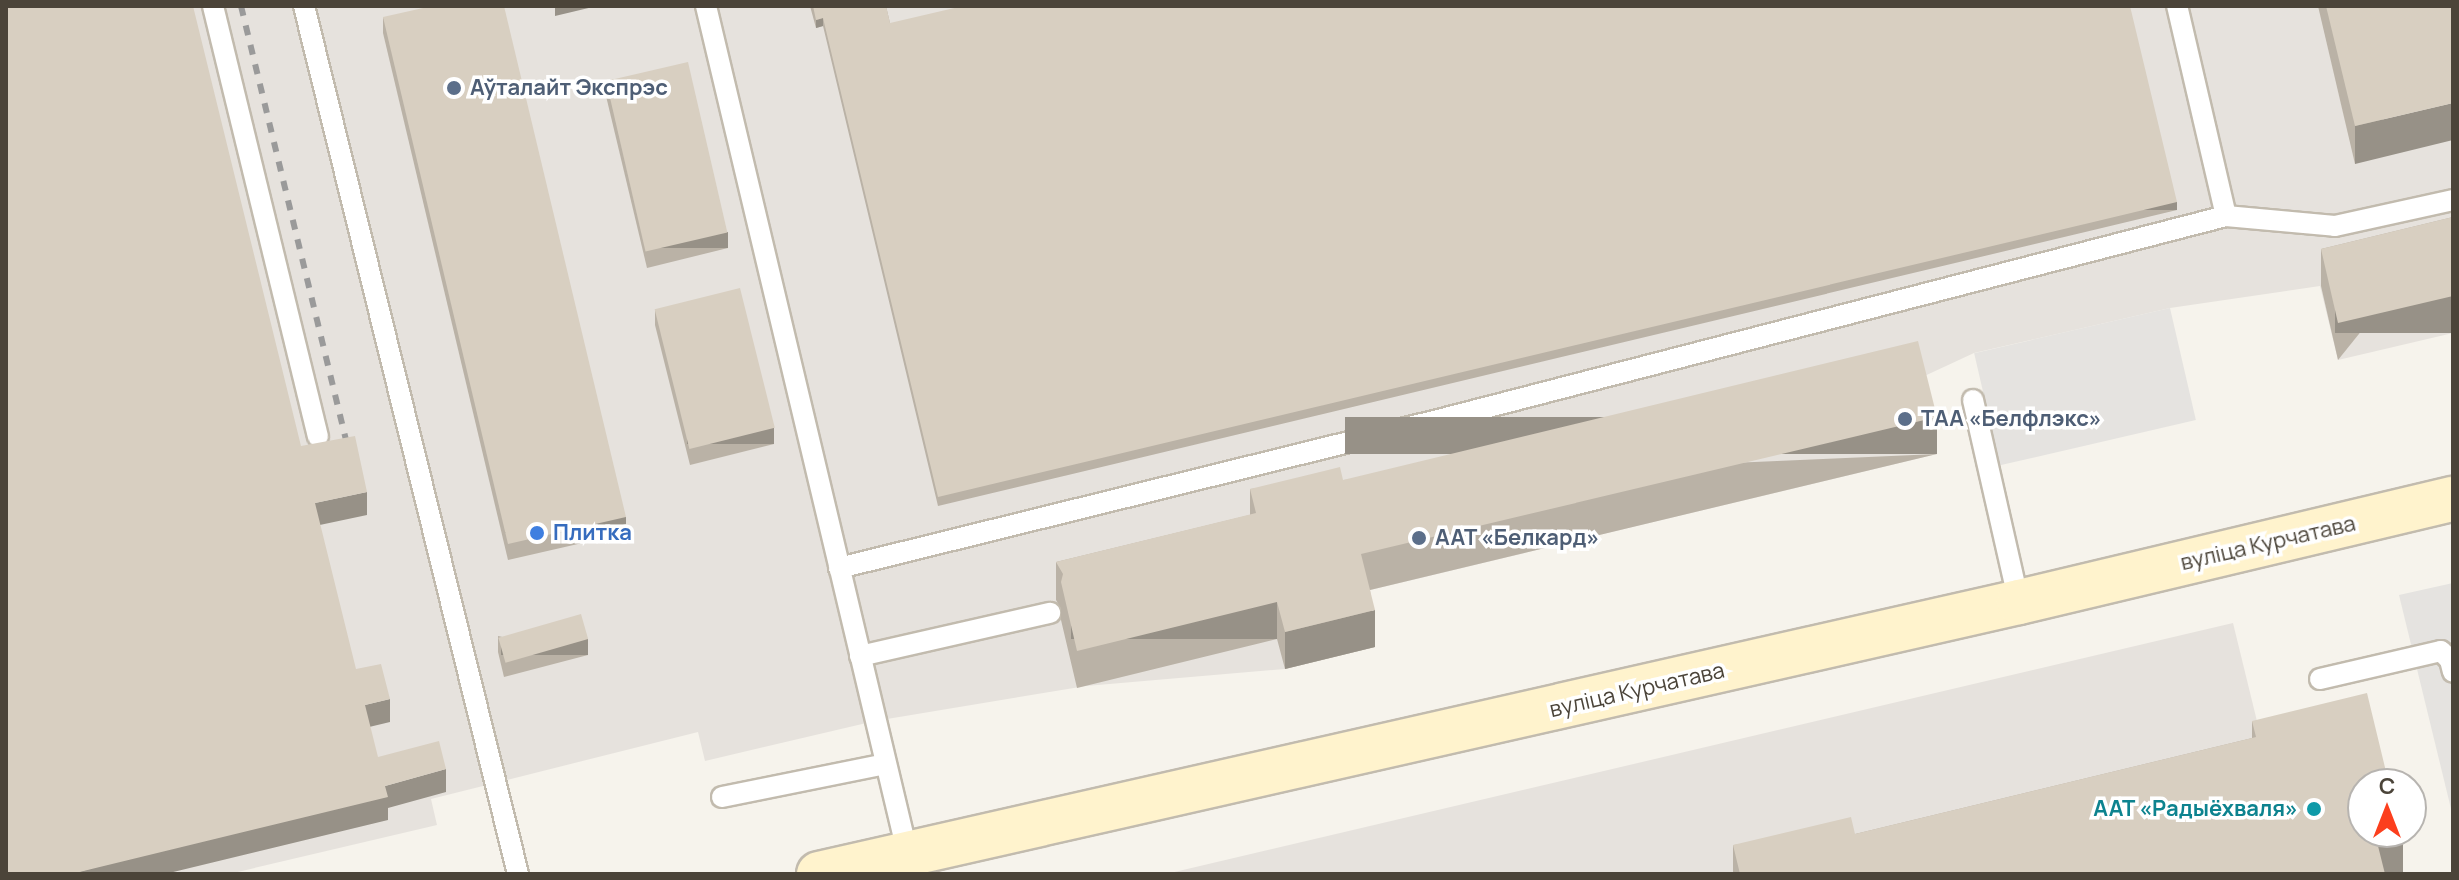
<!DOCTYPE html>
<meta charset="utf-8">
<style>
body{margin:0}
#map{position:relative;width:2459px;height:880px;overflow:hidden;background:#f6f3ec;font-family:Manrope,sans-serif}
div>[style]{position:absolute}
.industrial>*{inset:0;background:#e6e2dd}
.parking>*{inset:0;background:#e5e3e0;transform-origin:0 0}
.roads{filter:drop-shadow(2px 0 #c2bbae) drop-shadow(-2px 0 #c2bbae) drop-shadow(0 2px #c2bbae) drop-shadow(0 -2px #c2bbae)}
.lane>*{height:20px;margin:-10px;padding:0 10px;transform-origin:10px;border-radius:10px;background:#fff}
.secondary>*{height:44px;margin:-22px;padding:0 22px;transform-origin:22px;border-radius:22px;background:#fff3cd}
.rail>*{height:6px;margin-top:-3px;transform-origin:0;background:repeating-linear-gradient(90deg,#9a9a9a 0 10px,transparent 0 20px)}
.wall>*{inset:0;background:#bab2a6}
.shaded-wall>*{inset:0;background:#979187;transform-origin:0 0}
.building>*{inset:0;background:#d8cfc1;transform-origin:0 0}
.dots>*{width:22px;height:22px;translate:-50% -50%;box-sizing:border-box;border:4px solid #fff;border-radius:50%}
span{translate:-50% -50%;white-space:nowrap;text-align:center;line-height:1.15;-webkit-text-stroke:7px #fff;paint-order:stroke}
.service-label{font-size:22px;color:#4e5e75;font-weight:700}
.left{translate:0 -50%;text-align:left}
.shop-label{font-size:22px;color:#366cbe;font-weight:700}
.street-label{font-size:22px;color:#4b4439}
.culture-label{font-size:22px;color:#0d838f;font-weight:700}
.right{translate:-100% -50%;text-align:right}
.frame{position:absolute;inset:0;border:8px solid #4b4439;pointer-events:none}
.north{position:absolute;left:2347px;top:768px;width:80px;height:80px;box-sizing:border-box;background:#fff;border:2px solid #b7b4b0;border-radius:50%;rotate:0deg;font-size:22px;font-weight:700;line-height:32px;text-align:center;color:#4b4439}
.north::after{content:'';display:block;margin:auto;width:28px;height:36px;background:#fc3f1d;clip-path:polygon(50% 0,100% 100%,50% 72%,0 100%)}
</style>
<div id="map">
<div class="industrial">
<i style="clip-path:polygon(6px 6px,2453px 6px,2453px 333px,2338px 360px,2320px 286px,2170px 308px,1974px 353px,1918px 379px,1937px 454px,1362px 592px,1375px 647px,1285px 669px,1086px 686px,875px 721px,705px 761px,698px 732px,431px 799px,437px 825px,229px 874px,6px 874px)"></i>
<i style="clip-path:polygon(2233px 623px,2265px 754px,2283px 874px,1166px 874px)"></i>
</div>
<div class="parking">
<i style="left:2170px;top:308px;width:115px;height:201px;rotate:77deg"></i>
<i style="clip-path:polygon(2453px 583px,2453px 817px,2399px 595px)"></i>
</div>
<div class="roads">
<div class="lane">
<i style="left:213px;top:6px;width:443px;rotate:76.3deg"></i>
<i style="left:304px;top:6px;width:894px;rotate:76.15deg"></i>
<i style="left:706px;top:6px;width:873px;rotate:76.62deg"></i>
<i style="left:2226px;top:216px;width:109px;rotate:5.2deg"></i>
<i style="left:2335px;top:226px;width:121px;rotate:-12.4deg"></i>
<i style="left:1973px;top:400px;width:207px;rotate:77.2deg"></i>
<i style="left:839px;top:568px;width:621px;rotate:-13.88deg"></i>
<i style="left:1442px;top:419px;width:810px;rotate:-14.52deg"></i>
<i style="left:2226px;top:216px;width:216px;rotate:-103.1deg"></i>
<i style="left:860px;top:656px;width:195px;rotate:-12.8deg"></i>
<i style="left:2320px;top:679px;width:124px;rotate:-13deg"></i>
<i style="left:2441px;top:651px;width:13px;rotate:45deg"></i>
<i style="left:2450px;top:660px;width:12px;rotate:76deg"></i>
<i style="left:722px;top:797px;width:167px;rotate:-11.4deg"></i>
</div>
<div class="secondary">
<i style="left:819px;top:874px;width:1230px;rotate:-12.77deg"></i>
<i style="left:2019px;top:602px;width:446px;rotate:-13.4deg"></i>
</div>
</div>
<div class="rail">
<i style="left:241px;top:6px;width:461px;rotate:76.4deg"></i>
</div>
<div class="wall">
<i style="clip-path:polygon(810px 6px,886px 6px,890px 23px,2177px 210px,938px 506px,823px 26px,816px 28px)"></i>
<i style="clip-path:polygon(2318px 6px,2453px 6px,2355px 164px)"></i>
<i style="clip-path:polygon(383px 17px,626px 533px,508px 560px,383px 33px)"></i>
<i style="clip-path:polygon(606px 80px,728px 248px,647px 268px,606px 96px)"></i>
<i style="clip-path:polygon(2453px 217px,2338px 360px,2321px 286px,2321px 249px)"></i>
<i style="clip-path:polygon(655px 309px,774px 444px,690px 465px,655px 325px)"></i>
<i style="clip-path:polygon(1937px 454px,1370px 590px,1375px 647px,1285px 669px,1277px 639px,1077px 688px,1061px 620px,1061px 608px,1056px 600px,1056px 562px,1250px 515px,1250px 489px,1343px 480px)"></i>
<i style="clip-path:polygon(498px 636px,588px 655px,504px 677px,498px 652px)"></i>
<i style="clip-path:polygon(2252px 721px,2403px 874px,1733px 874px,1733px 845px,1855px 834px,2252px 738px)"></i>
</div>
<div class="shaded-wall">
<i style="clip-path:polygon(555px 6px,597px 6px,555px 16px)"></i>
<i style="clip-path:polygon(823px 18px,823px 26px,816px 28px,816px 20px)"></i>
<i style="clip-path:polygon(2453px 103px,2453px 140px,2355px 164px,2355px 126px)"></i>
<i style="left:2177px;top:202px;width:8px;height:1274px;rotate:90deg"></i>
<i style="left:728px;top:232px;width:16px;height:83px;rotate:90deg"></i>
<i style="left:2453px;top:296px;width:37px;height:118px;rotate:90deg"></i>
<i style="left:1937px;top:417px;width:37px;height:592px;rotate:90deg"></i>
<i style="left:774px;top:428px;width:16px;height:87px;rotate:90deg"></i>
<i style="clip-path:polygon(367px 492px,367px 515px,315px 526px,315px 503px)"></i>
<i style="left:626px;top:517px;width:16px;height:121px;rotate:90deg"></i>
<i style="left:1277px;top:602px;width:37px;height:206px;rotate:90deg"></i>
<i style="clip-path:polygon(1375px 610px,1375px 647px,1285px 669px,1285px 632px)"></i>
<i style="left:588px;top:639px;width:16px;height:87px;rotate:90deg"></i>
<i style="clip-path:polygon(390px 699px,390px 722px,365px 728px,365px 705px)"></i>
<i style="clip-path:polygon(446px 769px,446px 792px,388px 808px,388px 820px,165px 874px,71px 874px)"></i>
<i style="clip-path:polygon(2403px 841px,2403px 874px,2378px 874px,2378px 846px)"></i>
</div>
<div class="building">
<i style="clip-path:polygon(6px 6px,193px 6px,301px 446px,355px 436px,367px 492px,315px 503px,356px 669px,381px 664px,390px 699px,365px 705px,378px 757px,439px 741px,446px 769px,385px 786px,388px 797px,71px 874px,6px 874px)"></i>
<i style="clip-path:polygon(432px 6px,504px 6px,626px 517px,508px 544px,383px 17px)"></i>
<i style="clip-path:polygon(813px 6px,886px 6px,890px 23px,963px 6px,2130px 6px,2177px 202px,938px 497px,823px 18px,816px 20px)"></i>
<i style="clip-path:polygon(2326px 6px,2453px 6px,2453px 103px,2355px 126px)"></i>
<i style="left:688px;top:62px;width:175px;height:84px;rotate:77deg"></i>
<i style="clip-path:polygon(2453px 217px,2453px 296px,2338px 323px,2321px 249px)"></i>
<i style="left:740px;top:288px;width:144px;height:88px;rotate:76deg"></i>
<i style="clip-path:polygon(1918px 341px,1937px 417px,1361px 554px,1375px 610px,1285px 632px,1277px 602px,1077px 651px,1061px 582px,1063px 574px,1056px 562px,1256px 513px,1250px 489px,1340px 467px,1343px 480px)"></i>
<i style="left:581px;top:614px;width:26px;height:86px;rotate:74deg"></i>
<i style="clip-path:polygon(2367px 693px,2389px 784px,2363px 784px,2363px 832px,2401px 832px,2403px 841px,2378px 846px,2385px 874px,1740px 874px,1733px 845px,1851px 817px,1855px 834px,2256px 737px,2252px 721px)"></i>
</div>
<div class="dots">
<i style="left:454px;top:88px;background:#5c6f8a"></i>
<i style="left:1905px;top:419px;background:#5c6f8a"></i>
<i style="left:537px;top:533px;background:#3f7fe0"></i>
<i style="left:1419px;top:538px;background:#5c6f8a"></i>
<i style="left:2314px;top:809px;background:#0f9aa8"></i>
</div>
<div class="service-label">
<span class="left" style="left:470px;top:88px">Аўталайт Экспрэс</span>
<span class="left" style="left:1921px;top:419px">ТАА «Белфлэкс»</span>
<span class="left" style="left:1435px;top:538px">ААТ «Белкард»</span>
</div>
<div class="shop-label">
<span class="left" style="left:553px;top:533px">Плитка</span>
</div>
<div class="street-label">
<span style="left:2268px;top:543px;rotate:-13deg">вуліца Курчатава</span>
<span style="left:1637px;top:690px;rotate:-13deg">вуліца Курчатава</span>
</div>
<div class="culture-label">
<span class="right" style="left:2298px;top:809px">ААТ «Радыёхваля»</span>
</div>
<div class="frame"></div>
<div class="north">С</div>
</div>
